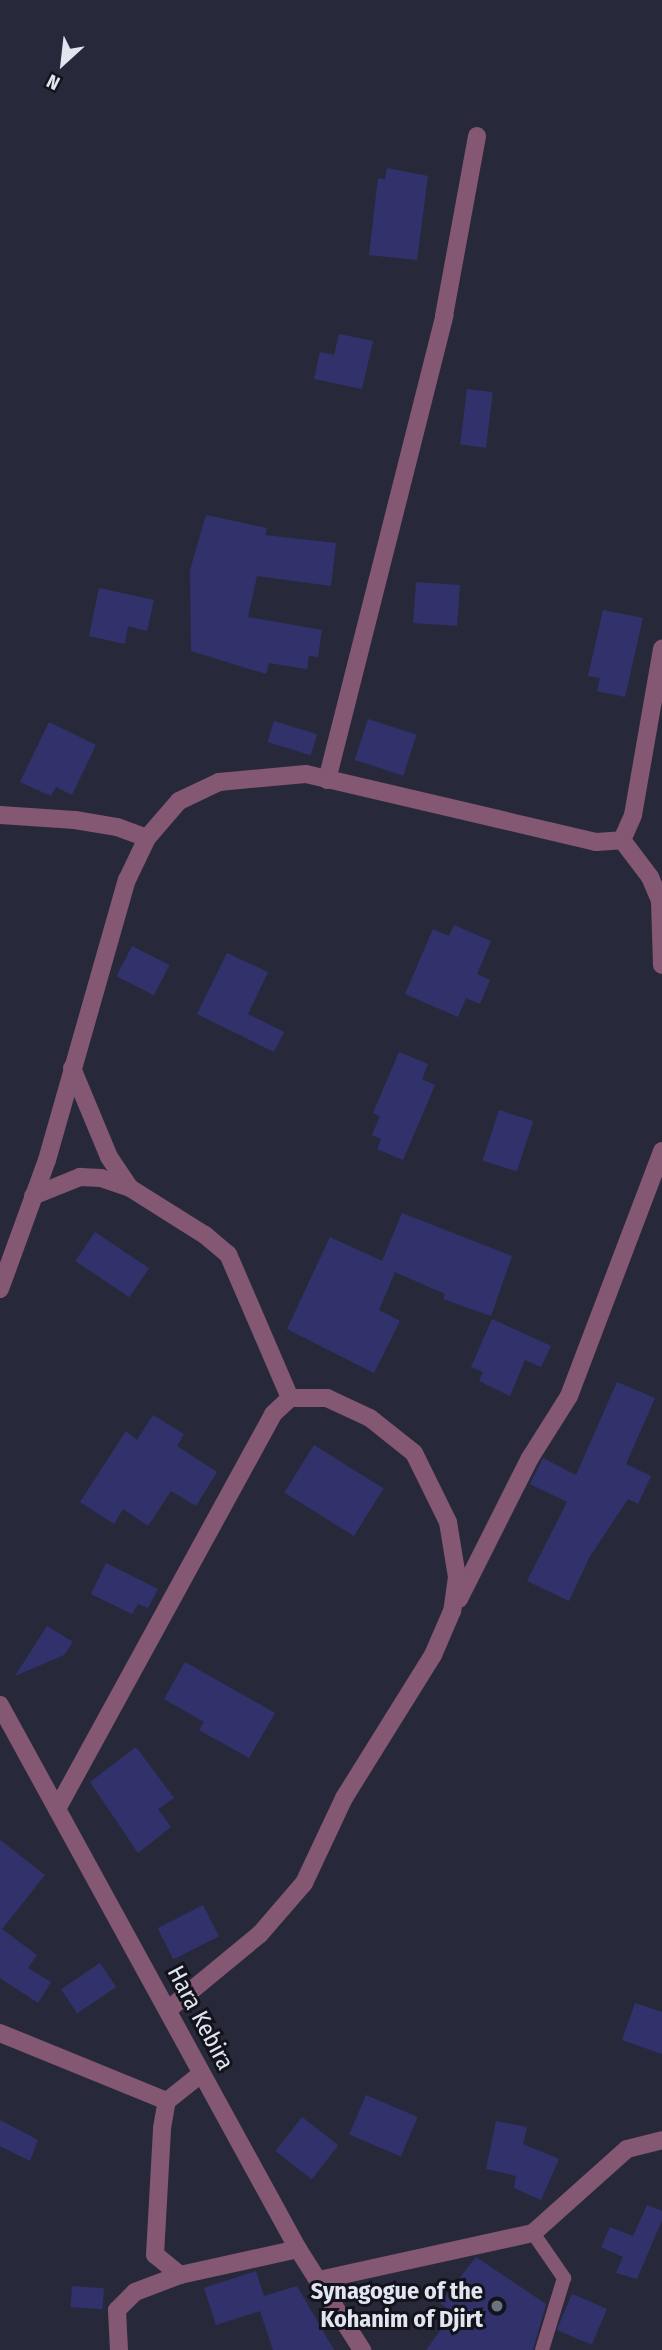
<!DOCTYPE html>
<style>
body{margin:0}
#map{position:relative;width:662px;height:2350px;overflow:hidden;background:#27293b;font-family:"Fira Sans Condensed",sans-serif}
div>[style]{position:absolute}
.building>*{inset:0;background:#31326c;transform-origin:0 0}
.lane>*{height:14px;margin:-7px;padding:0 7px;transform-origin:7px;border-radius:7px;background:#845773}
.street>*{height:18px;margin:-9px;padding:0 9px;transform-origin:9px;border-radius:9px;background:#845773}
.dots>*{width:19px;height:19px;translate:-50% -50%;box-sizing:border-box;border:4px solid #12131b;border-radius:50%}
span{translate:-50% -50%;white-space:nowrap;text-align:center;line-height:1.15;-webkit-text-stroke:6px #12131b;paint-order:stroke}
.street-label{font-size:24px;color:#e2e4f0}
.poi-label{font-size:24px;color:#e2e4f0;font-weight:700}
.right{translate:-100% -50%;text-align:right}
.north{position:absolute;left:28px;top:28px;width:70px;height:70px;-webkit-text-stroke:5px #12131b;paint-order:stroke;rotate:207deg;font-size:19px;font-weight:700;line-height:28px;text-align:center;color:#e2e4f0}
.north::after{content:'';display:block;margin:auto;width:24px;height:32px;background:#e2e4f0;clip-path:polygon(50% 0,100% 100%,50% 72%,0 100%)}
</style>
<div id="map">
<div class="building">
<i style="clip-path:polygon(387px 168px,428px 176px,417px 260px,369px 255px,378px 178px,385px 179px)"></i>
<i style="clip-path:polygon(339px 334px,373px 341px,362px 389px,314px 379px,320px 352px,334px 355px)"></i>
<i style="left:467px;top:389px;width:26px;height:56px;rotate:7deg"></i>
<i style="clip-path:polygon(206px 515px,267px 528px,265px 535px,336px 543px,331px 586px,257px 576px,248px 617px,322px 630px,318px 657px,309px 656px,307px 669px,269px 663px,266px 674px,191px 651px,190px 570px)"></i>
<i style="left:416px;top:582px;width:44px;height:41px;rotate:4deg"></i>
<i style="clip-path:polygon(99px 588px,154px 600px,147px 631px,128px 626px,125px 644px,89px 636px)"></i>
<i style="clip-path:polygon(603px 610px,643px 618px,625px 697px,597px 691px,600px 678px,588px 676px)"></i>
<i style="left:368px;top:719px;width:51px;height:43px;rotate:18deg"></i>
<i style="left:274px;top:721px;width:45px;height:22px;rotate:17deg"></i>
<i style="clip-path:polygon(49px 722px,96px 745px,72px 795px,56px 787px,51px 796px,20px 782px)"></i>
<i style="clip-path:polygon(454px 925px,491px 941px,477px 974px,490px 980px,480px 1004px,466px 998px,458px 1017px,405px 994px,433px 929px,449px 936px)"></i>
<i style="left:132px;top:946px;width:42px;height:34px;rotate:27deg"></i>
<i style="clip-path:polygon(227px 953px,268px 972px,248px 1014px,284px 1032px,274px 1052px,197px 1014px)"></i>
<i style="clip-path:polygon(399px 1052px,428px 1064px,422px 1079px,435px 1085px,403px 1160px,377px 1149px,381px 1139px,372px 1135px,380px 1116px,373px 1113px)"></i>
<i style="left:499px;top:1110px;width:36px;height:53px;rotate:18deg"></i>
<i style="clip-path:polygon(402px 1213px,512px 1256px,491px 1316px,443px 1299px,445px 1294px,395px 1272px,379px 1310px,400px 1321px,374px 1373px,287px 1329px,330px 1237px,382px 1261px)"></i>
<i style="left:95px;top:1232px;width:65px;height:35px;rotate:34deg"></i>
<i style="clip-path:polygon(492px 1319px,551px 1346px,541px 1367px,525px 1360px,510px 1396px,479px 1381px,483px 1372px,471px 1367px)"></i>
<i style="clip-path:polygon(617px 1382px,655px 1398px,626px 1464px,651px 1476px,638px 1504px,628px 1499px,589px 1558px,569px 1601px,527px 1581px,567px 1502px,530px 1484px,543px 1458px,576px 1475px)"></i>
<i style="clip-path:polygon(153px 1415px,184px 1434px,177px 1446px,217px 1472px,196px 1506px,171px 1491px,148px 1526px,123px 1509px,114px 1524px,80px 1502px,126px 1431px,137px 1440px)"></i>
<i style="left:314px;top:1445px;width:82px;height:56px;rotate:32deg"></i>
<i style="clip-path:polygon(106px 1563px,158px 1589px,148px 1608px,138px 1604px,132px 1614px,91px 1594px)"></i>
<i style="clip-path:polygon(47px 1626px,73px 1642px,64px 1655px,15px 1676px)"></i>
<i style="clip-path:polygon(185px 1662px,275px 1713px,249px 1758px,199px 1730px,204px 1722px,164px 1699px)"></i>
<i style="clip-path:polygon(136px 1747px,174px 1798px,158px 1809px,171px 1827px,138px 1853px,90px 1782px)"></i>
<i style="clip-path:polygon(0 1840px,45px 1875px,2px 1929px,37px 1955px,28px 1968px,51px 1982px,38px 2003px,0 1978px)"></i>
<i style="left:203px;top:1905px;width:35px;height:51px;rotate:63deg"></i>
<i style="left:100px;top:1963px;width:29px;height:47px;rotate:56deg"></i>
<i style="clip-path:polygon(635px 2003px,662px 2012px,662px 2054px,622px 2040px)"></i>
<i style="left:366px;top:2095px;width:56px;height:43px;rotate:23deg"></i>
<i style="left:302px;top:2117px;width:46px;height:43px;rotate:38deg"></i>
<i style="clip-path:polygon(0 2120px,38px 2140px,30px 2161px,0 2146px)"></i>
<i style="clip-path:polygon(496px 2121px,527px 2127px,523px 2144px,559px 2159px,541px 2200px,514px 2188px,516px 2176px,486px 2169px)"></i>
<i style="clip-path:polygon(647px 2205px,662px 2211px,662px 2220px,637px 2279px,616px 2273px,623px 2257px,601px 2247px,610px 2227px,633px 2236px)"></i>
<i style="clip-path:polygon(476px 2257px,546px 2304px,533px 2350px,426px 2350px,453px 2313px,440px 2303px)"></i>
<i style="clip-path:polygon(256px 2271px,264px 2296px,297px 2286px,334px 2350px,273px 2350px,260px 2311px,216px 2325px,204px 2288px)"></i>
<i style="left:72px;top:2286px;width:32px;height:21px;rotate:4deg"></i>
<i style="left:572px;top:2294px;width:38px;height:39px;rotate:23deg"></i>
</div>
<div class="lane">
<i style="left:533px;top:2233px;width:55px;rotate:55.4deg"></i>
<i style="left:564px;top:2278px;width:75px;rotate:107deg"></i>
</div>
<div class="street">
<i style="left:327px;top:780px;width:479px;rotate:-75.8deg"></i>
<i style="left:444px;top:316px;width:183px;rotate:-79.6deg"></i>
<i style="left:0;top:815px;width:75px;rotate:3.8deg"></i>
<i style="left:75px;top:820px;width:43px;rotate:9.5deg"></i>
<i style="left:117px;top:827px;width:32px;rotate:20deg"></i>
<i style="left:622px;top:840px;width:27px;rotate:-66deg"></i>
<i style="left:633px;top:815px;width:169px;rotate:-80.1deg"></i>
<i style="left:622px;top:840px;width:46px;rotate:52.9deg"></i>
<i style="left:650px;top:877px;width:26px;rotate:67deg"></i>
<i style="left:660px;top:901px;width:64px;rotate:88.2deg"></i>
<i style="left:72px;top:1068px;width:96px;rotate:67.4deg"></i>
<i style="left:109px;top:1157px;width:37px;rotate:56deg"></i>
<i style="left:33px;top:1196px;width:51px;rotate:-22deg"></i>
<i style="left:80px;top:1177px;width:21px;rotate:3deg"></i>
<i style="left:101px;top:1178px;width:31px;rotate:19deg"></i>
<i style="left:130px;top:1188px;width:89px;rotate:32.1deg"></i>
<i style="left:205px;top:1235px;width:30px;rotate:40deg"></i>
<i style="left:228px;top:1254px;width:157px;rotate:66.7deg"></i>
<i style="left:0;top:1289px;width:137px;rotate:-70deg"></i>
<i style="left:47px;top:1160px;width:291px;rotate:-74.1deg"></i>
<i style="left:127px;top:880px;width:47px;rotate:-64.5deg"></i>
<i style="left:147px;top:838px;width:49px;rotate:-49.1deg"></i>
<i style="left:179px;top:801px;width:44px;rotate:-25.4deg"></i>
<i style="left:219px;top:782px;width:87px;rotate:-5.3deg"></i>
<i style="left:306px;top:774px;width:298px;rotate:13.2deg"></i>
<i style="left:596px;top:842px;width:26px;rotate:-4deg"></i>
<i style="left:459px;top:1599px;width:158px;rotate:-63.3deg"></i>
<i style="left:530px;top:1458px;width:73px;rotate:-57.8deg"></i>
<i style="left:569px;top:1396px;width:262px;rotate:-69.2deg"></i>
<i style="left:0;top:1705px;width:620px;rotate:61.29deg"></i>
<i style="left:298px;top:2249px;width:120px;rotate:57.6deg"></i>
<i style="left:57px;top:1809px;width:450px;rotate:-61.3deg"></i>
<i style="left:273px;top:1414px;width:23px;rotate:-43deg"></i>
<i style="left:290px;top:1398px;width:37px"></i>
<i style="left:327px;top:1398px;width:47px;rotate:24.9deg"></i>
<i style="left:370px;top:1418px;width:56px;rotate:38.5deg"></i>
<i style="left:414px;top:1453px;width:77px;rotate:63.8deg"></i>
<i style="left:448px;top:1522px;width:56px;rotate:80.7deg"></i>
<i style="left:457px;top:1577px;width:34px;rotate:98deg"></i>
<i style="left:452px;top:1611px;width:48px;rotate:113.4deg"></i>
<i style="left:433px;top:1655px;width:168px;rotate:121.9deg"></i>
<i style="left:344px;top:1798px;width:94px;rotate:115.2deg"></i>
<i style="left:304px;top:1883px;width:67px;rotate:130.8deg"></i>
<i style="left:260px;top:1934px;width:118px;rotate:140.5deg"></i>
<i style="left:0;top:2033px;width:180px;rotate:22.2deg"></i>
<i style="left:180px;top:2275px;width:32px;rotate:-141deg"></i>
<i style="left:155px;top:2255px;width:127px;rotate:-86.8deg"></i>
<i style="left:162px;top:2128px;width:27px;rotate:-80deg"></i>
<i style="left:167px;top:2101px;width:43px;rotate:-38.5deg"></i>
<i style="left:319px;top:2280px;width:219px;rotate:-12.4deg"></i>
<i style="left:533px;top:2233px;width:126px;rotate:-41.8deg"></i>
<i style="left:627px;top:2149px;width:36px;rotate:-14deg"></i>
<i style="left:119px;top:2350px;width:40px;rotate:-92.9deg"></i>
<i style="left:117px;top:2310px;width:25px;rotate:-45deg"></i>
<i style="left:135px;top:2292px;width:48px;rotate:-20.7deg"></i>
<i style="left:180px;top:2275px;width:121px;rotate:-12.4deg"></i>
</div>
<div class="dots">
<i style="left:497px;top:2306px;background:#6b7280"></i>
</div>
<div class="street-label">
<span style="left:200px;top:2018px;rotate:62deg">Hara Kebira</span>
</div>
<div class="poi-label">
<span class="right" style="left:483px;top:2306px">Synagogue of the<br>Kohanim of Djirt</span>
</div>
<div class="north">N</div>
</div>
